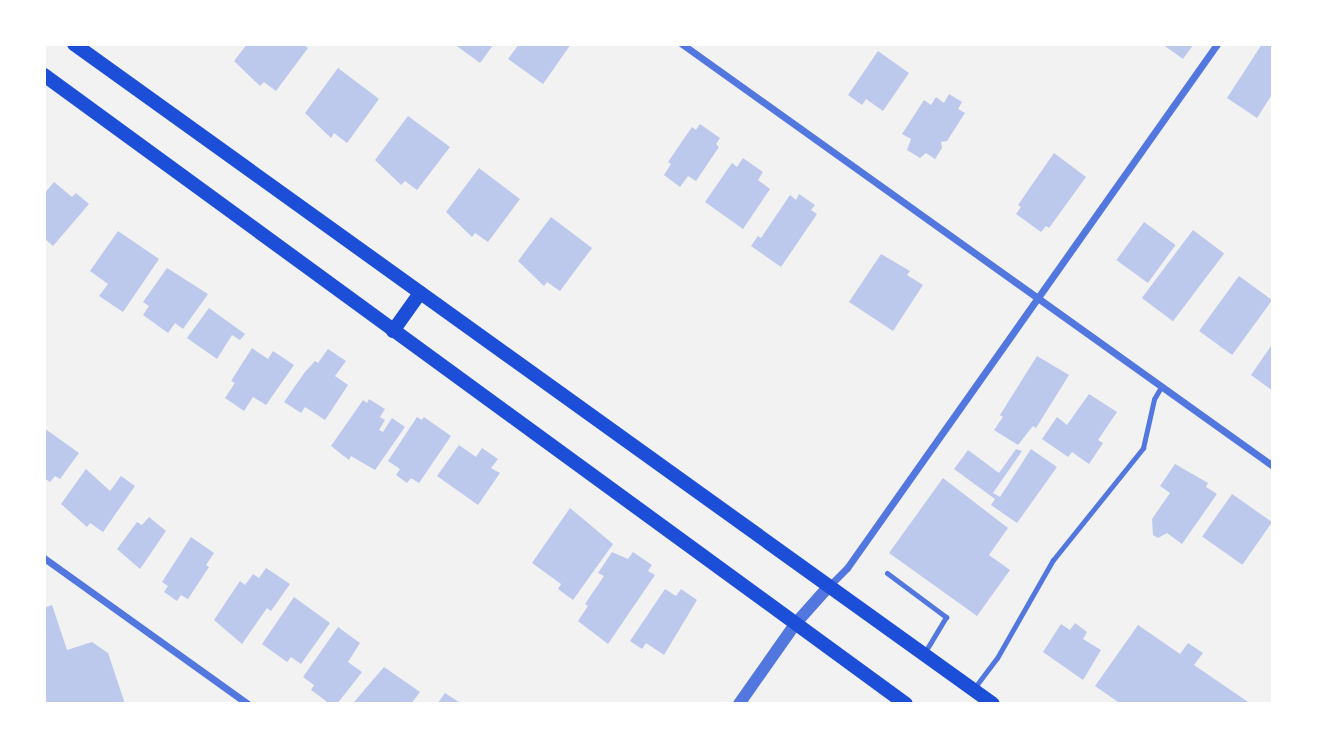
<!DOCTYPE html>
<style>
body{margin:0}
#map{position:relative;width:1317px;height:748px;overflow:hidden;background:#f2f2f2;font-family:"Roboto Serif",serif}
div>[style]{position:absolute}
.building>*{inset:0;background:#bdc9ec;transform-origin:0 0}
.service>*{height:5px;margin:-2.5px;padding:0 2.5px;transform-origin:2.5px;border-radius:2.5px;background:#5277de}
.minor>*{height:7px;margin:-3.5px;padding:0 3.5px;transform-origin:3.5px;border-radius:3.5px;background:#5277de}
.tertiary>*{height:12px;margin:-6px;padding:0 6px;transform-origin:6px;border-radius:6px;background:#5277de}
.secondary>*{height:14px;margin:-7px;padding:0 7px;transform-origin:7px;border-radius:7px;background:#1d4ed8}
span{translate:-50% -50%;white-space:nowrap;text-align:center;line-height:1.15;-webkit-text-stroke:5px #fff;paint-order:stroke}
.frame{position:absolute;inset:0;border:46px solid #fff;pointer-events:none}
</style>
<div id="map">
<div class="building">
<i style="clip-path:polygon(247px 44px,303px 44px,308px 48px,276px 91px,264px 82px,260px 86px,234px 61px)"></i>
<i style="clip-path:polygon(454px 44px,494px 44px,480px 63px)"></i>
<i style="clip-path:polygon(519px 44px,571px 44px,543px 84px,508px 59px)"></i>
<i style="clip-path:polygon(1162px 44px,1194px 44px,1183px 59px)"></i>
<i style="clip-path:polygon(1262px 44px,1273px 44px,1273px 93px,1257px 118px,1227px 98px)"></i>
<i style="clip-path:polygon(878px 51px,909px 73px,883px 111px,866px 99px,862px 105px,848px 95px)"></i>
<i style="clip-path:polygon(338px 68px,379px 99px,347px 143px,334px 133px,331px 138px,305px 113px)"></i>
<i style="clip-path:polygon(949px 94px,962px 102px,958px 109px,965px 113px,947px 141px,941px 142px,942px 148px,935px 159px,926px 153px,920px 158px,907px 150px,911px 139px,902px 134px,924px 100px,931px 105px,936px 97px,944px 103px)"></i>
<i style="clip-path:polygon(408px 116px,450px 147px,417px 190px,405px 181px,401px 185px,375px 160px)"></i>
<i style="clip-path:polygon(700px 124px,720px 138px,716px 144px,719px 147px,696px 181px,688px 176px,680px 187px,664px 175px,671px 164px,668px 162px,692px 127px,696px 130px)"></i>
<i style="clip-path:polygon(1054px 153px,1086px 177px,1049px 228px,1046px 226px,1041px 232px,1016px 214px,1021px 207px,1018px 205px)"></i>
<i style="clip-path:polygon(743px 158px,763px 172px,758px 180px,770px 189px,743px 229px,705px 202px,732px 163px,737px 167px)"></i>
<i style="clip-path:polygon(479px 168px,520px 199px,488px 242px,475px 233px,472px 237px,446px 212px)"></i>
<i style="clip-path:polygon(54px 182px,72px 197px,76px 193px,89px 204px,53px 246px,44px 238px,44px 194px)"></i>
<i style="clip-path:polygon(799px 194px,815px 205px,811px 210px,817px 214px,781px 267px,751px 246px,758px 236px,761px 238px,790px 195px,796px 200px)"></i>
<i style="clip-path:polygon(551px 217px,592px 248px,560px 291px,547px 282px,544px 286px,518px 261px)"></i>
<i style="left:1144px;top:222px;width:39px;height:47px;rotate:36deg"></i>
<i style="left:1193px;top:230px;width:39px;height:85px;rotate:37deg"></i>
<i style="clip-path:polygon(118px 231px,159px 259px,123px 312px,99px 296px,108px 284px,90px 271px)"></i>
<i style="clip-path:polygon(881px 254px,910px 271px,907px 275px,923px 285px,893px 331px,849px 302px)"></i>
<i style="clip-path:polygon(167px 268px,208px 294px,183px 329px,175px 323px,168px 333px,143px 315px,149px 306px,143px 302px)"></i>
<i style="left:1239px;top:276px;width:41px;height:68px;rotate:36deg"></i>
<i style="clip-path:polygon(209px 308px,245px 334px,240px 340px,232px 335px,217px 359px,187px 338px)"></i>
<i style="clip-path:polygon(1273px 343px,1273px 391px,1251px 375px)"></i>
<i style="clip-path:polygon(252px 348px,268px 359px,273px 351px,294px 365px,266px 405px,253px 397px,244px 411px,225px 398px,235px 383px,231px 381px)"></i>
<i style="clip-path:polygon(328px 349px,346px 361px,335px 376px,348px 385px,325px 420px,305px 407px,301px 413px,284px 402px,305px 372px,315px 361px,318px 363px)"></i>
<i style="clip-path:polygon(1037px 356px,1069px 375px,1036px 428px,1033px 426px,1018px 445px,994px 430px,1003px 417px,1000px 415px)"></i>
<i style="clip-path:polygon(1089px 394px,1117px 412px,1098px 440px,1103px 443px,1089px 464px,1072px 452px,1068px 457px,1042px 439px,1057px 417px,1067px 425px)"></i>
<i style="clip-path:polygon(369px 399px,385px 409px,380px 417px,385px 420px,379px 430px,383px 432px,392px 418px,405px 427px,375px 470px,351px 456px,349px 460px,331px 446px,363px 400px,367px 403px)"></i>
<i style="clip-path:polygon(417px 417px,422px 420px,424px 417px,451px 436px,419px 483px,411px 478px,407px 483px,396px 475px,400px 469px,388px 461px)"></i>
<i style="clip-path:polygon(44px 428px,79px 453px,60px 479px,55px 476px,50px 482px,44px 478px)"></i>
<i style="clip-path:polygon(459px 445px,476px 457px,482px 448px,498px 459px,491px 468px,500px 473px,478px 505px,437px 476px)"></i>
<i style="clip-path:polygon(1016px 449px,1022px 451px,993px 493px,1000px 497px,1031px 449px,1057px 467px,1017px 523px,991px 505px,995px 499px,954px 469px,968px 450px,999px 473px)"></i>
<i style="clip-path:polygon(1175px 464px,1208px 483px,1206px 487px,1217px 494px,1182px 544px,1167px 533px,1158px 538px,1153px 535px,1152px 519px,1170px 493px,1160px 486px)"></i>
<i style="clip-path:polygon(86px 469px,110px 491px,121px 476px,135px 486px,103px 532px,90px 523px,87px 527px,61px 504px)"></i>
<i style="clip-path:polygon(943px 478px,1008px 528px,989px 555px,1010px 570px,977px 616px,889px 553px)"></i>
<i style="left:1232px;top:494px;width:49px;height:52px;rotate:35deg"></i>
<i style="clip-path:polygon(570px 508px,613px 544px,573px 600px,558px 589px,561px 584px,532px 563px)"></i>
<i style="clip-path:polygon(149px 517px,166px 531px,140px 569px,117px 549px,137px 522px,142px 525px)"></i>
<i style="clip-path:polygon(191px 537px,214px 553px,206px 565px,209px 567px,188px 599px,181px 595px,177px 601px,164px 592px,168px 586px,162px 582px)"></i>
<i style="clip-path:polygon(612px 552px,628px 559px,633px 552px,652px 565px,648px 571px,655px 575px,608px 644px,578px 621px,588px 606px,585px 604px,604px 576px,598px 573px)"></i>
<i style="clip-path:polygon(266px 568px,290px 584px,271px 611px,267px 608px,242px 644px,214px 620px,240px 581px,245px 585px,253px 574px,259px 578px)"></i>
<i style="clip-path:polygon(665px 589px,676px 596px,681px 589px,697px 600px,664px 655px,646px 643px,642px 649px,630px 641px)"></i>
<i style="clip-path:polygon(294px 597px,330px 623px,301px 664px,291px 657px,287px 662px,262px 644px)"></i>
<i style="clip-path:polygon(52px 605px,67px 650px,92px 642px,108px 653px,125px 704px,44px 704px,44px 608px)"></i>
<i style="clip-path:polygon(1075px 623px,1087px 632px,1083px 639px,1101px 650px,1083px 680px,1043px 652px,1061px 624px,1070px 630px)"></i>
<i style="clip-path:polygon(1138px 625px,1180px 654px,1188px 643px,1203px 653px,1194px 665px,1251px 704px,1121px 704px,1095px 686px)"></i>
<i style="clip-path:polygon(338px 627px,360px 643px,348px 662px,362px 672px,337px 704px,330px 704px,311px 690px,314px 685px,303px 677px)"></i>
<i style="clip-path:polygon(384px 667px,420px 692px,411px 704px,354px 702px)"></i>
<i style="clip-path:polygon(445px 693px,462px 704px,437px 704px)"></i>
</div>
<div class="service">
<i style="left:887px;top:573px;width:74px;rotate:36.7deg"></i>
<i style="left:946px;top:617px;width:41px;rotate:121deg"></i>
<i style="left:975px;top:687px;width:36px;rotate:-53deg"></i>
<i style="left:997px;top:658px;width:113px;rotate:-60.3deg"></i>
<i style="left:1053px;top:560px;width:144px;rotate:-51.2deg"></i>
<i style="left:1143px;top:448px;width:50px;rotate:-77.3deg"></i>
<i style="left:1154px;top:399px;width:14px;rotate:-60deg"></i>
</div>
<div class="minor">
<i style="left:682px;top:44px;width:726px;rotate:35.53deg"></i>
<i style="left:44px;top:558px;width:251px;rotate:35.6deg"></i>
<i style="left:829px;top:586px;width:25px;rotate:-45deg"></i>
<i style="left:847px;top:568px;width:641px;rotate:-54.77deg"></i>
</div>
<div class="tertiary">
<i style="left:739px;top:704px;width:99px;rotate:-54.9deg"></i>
<i style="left:796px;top:623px;width:50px;rotate:-48.3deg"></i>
</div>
<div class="secondary">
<i style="left:74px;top:44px;width:1131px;rotate:35.68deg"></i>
<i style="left:44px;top:75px;width:1067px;rotate:36.12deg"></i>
<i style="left:393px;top:331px;width:47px;rotate:-54.6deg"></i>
</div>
<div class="frame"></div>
</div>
